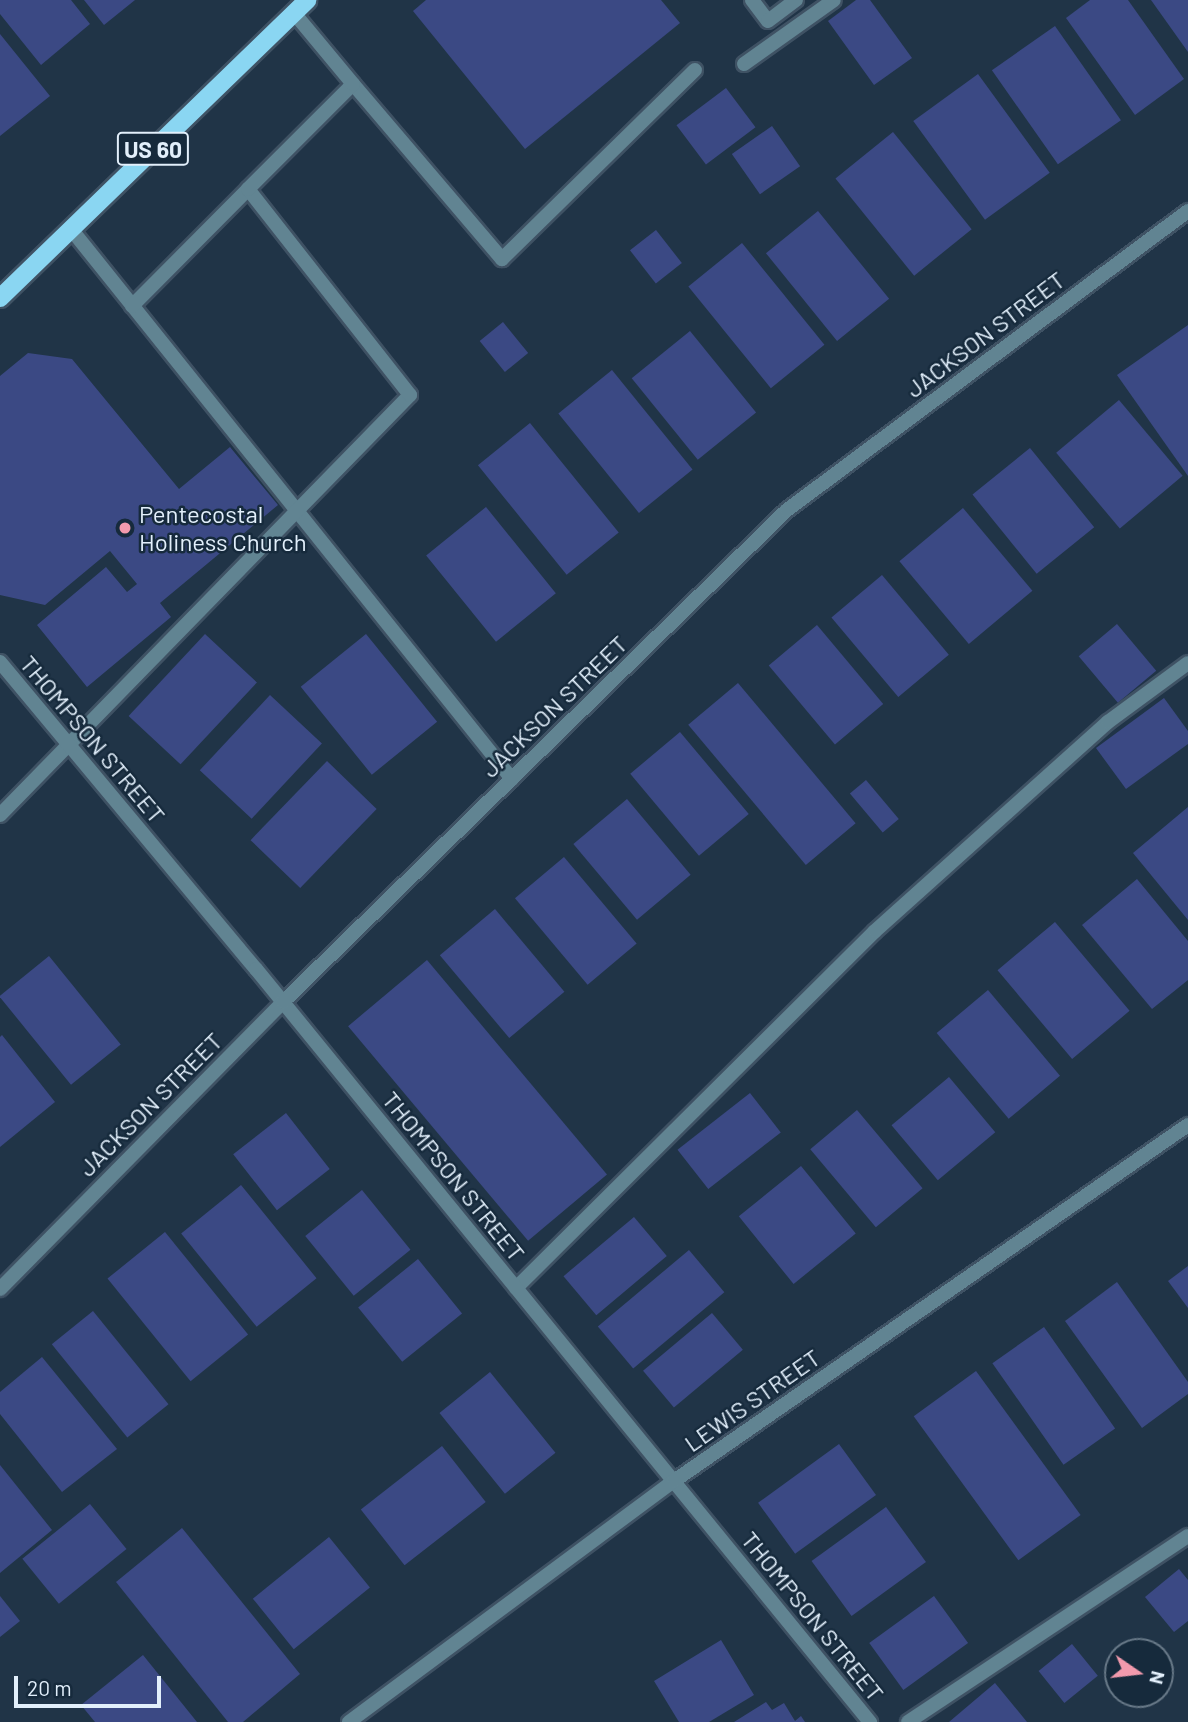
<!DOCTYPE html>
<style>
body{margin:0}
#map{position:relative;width:1188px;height:1722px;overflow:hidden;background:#203447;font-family:Barlow,sans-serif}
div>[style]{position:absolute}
.building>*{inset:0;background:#3b4984;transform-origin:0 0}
.roads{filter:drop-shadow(2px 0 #3f5264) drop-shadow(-2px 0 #3f5264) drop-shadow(0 2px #3f5264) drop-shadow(0 -2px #3f5264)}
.lane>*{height:14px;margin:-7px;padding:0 7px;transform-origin:7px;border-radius:7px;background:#618492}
.street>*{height:14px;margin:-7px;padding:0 7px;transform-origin:7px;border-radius:7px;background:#618492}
.primary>*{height:18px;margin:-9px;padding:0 9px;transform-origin:9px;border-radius:9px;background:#8ad6f2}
.dots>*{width:19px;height:19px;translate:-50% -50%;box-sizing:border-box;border:4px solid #162a3c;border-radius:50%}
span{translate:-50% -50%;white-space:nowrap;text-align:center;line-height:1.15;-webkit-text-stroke:5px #162a3c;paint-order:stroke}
.shield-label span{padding:2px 5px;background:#162a3c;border:2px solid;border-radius:5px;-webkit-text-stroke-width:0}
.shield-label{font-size:23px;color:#e2effb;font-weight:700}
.street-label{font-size:24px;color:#e2effb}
.poi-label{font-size:24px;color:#e2effb}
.left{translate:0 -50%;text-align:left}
.north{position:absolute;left:1104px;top:1638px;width:70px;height:70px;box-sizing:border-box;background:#162a3c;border:2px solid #687988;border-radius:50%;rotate:104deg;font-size:19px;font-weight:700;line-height:28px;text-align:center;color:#e2effb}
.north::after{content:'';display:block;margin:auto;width:24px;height:32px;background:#f29aad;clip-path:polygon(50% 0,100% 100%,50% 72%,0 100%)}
.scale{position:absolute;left:14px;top:1676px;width:147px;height:32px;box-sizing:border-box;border:4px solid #e2effb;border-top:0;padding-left:9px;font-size:21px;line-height:24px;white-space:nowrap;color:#e2effb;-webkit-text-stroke:5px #162a3c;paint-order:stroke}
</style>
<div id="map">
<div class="building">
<i style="clip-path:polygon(0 0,71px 0,90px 24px,41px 65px,0 14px)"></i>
<i style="clip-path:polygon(84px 0,135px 0,104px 25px)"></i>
<i style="clip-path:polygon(426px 0,661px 0,680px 23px,525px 149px,413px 11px)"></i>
<i style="clip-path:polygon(856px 0,870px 0,912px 58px,874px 85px,828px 21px)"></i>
<i style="clip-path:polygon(1090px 0,1128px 0,1184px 79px,1135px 115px,1066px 18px)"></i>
<i style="clip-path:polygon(1151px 0,1188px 0,1188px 52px)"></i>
<i style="left:1055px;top:26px;width:115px;height:77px;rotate:55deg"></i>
<i style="clip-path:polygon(0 34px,50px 96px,0 136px)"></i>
<i style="left:978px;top:74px;width:122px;height:80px;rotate:54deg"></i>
<i style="left:726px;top:88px;width:49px;height:62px;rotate:53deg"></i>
<i style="left:772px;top:126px;width:49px;height:49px;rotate:55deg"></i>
<i style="left:893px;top:132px;width:125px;height:74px;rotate:51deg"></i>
<i style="left:818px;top:211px;width:113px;height:67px;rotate:51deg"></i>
<i style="left:656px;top:230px;width:42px;height:33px;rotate:52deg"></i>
<i style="left:742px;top:243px;width:131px;height:69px;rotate:51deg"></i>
<i style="left:503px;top:322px;width:40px;height:30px;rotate:51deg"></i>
<i style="clip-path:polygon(1188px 325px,1188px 476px,1117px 375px)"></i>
<i style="left:690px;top:331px;width:105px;height:75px;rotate:51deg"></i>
<i style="clip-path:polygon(28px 353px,72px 359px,179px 489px,230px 447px,278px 505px,160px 603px,171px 617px,87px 687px,37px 625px,106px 567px,127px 592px,137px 584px,110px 551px,45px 605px,0 595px,0 376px)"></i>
<i style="left:612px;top:370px;width:128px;height:69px;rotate:51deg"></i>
<i style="left:1119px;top:400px;width:99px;height:82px;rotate:50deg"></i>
<i style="left:530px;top:423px;width:141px;height:67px;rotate:51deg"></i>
<i style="left:1030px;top:448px;width:102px;height:74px;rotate:51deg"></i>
<i style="left:486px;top:507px;width:111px;height:77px;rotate:51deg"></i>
<i style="left:963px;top:508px;width:108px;height:83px;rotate:50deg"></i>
<i style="left:882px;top:575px;width:104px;height:66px;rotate:50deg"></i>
<i style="left:1117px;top:624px;width:61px;height:50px;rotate:50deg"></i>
<i style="left:817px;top:625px;width:103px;height:63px;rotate:50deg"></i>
<i style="left:205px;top:634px;width:71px;height:112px;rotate:43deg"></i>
<i style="left:366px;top:634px;width:113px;height:84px;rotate:51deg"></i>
<i style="left:738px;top:683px;width:183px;height:65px;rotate:50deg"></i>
<i style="left:270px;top:695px;width:71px;height:103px;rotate:43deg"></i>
<i style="clip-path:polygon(1164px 698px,1188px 731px,1188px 744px,1126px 789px,1096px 748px)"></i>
<i style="left:680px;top:732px;width:107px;height:65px;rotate:50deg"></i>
<i style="left:327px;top:761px;width:69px;height:110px;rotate:44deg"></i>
<i style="left:866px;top:780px;width:51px;height:21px;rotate:50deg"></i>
<i style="left:627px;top:799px;width:99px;height:70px;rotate:50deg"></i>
<i style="clip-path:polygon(1188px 807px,1188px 920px,1133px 853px)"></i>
<i style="left:564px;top:857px;width:113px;height:64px;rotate:50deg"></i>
<i style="clip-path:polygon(1137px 879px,1188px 941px,1188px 980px,1152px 1009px,1082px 925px)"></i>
<i style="left:495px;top:909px;width:108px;height:72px;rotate:50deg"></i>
<i style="left:1055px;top:922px;width:116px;height:75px;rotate:50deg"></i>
<i style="left:49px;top:956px;width:114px;height:64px;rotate:51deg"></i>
<i style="left:427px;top:960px;width:280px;height:103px;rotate:50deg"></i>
<i style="left:988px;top:990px;width:112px;height:67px;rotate:50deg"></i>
<i style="clip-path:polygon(2px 1035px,55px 1102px,0 1147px,0 1037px)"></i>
<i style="left:949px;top:1077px;width:72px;height:75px;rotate:50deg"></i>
<i style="left:750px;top:1093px;width:50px;height:92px;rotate:52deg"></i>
<i style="left:857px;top:1110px;width:102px;height:61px;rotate:50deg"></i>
<i style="left:286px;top:1113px;width:71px;height:67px;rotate:52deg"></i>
<i style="left:801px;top:1166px;width:87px;height:80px;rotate:51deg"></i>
<i style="left:241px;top:1185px;width:120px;height:77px;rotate:51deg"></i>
<i style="left:362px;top:1190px;width:77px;height:73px;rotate:51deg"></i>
<i style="left:634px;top:1217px;width:51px;height:92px;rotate:50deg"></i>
<i style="left:165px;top:1232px;width:132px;height:74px;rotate:51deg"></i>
<i style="left:689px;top:1250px;width:55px;height:119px;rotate:50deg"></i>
<i style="left:418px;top:1259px;width:70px;height:77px;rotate:51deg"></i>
<i style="clip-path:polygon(1188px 1266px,1188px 1308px,1168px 1281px)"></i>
<i style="clip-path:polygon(1117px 1282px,1188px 1382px,1188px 1394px,1142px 1428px,1065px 1321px)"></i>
<i style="left:93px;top:1311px;width:120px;height:53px;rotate:51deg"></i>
<i style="left:712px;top:1313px;width:48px;height:90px;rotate:50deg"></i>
<i style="left:1044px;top:1327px;width:124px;height:63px;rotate:55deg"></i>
<i style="clip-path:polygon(42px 1357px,117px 1449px,62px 1492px,0 1414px,0 1392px)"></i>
<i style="left:976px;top:1371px;width:178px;height:77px;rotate:54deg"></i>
<i style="left:490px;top:1372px;width:104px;height:65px;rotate:51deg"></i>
<i style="left:839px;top:1444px;width:63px;height:100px;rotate:54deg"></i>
<i style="left:442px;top:1446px;width:71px;height:103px;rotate:52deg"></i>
<i style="clip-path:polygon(0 1465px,52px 1530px,0 1573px)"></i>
<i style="left:90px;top:1504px;width:58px;height:87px;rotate:51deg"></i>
<i style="left:886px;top:1507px;width:68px;height:92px;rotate:54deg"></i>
<i style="clip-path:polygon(182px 1528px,300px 1674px,243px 1722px,228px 1722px,116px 1582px)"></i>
<i style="left:329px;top:1537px;width:65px;height:98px;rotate:51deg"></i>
<i style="clip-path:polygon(1179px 1569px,1188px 1580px,1188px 1621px,1174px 1632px,1145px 1597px)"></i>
<i style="clip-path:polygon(0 1596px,20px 1621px,0 1637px)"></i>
<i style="left:934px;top:1596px;width:58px;height:80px;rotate:54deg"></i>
<i style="clip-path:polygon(721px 1640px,754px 1695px,709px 1722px,679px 1722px,654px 1681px)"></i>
<i style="left:1072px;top:1644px;width:41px;height:43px;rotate:51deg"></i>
<i style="clip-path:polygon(143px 1655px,197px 1722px,95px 1722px,81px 1705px)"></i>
<i style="clip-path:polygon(995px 1683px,1027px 1722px,949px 1722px)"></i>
<i style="clip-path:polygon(766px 1702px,772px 1710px,784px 1703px,795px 1721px,801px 1716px,805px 1722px,734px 1722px)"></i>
</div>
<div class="roads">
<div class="lane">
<i style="left:752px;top:0;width:26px;rotate:53deg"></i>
<i style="left:768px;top:21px;width:35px;rotate:-37deg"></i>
<i style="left:744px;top:64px;width:110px;rotate:-35.4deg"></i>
<i style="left:353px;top:84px;width:230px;rotate:49.6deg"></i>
<i style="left:502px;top:259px;width:270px;rotate:-44.4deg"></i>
<i style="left:71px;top:229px;width:705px;rotate:51.28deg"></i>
<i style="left:132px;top:306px;width:165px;rotate:-45.2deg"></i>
<i style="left:0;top:815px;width:587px;rotate:-45.69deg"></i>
<i style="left:410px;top:395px;width:262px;rotate:-128.2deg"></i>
<i style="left:248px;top:189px;width:148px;rotate:-45deg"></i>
<i style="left:353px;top:84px;width:92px;rotate:-129.7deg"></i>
<i style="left:516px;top:1288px;width:506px;rotate:-44.84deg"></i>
<i style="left:875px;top:931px;width:313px;rotate:-41.9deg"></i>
<i style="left:1108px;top:722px;width:99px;rotate:-36.4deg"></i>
<i style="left:908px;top:1722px;width:336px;rotate:-33.6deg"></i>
</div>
<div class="street">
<i style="left:0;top:662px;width:400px;rotate:50.2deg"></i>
<i style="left:256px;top:969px;width:972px;rotate:50.81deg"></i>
<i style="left:0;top:1289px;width:403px;rotate:-45.4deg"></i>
<i style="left:283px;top:1002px;width:704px;rotate:-44.31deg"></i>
<i style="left:787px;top:510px;width:500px;rotate:-36.71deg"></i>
<i style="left:349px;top:1722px;width:405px;rotate:-36.6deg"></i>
<i style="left:674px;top:1481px;width:625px;rotate:-34.71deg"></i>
</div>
<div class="primary">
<i style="left:0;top:298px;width:428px;rotate:-44.1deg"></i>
</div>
</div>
<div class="dots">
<i style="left:125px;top:528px;background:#f29aad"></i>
</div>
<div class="shield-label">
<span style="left:153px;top:149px">US 60</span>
</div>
<div class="street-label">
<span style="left:985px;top:334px;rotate:-37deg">JACKSON STREET</span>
<span style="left:554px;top:706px;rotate:-44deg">JACKSON STREET</span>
<span style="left:93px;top:739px;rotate:50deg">THOMPSON STREET</span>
<span style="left:150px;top:1104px;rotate:-45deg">JACKSON STREET</span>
<span style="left:454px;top:1176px;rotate:51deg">THOMPSON STREET</span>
<span style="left:752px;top:1400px;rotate:-35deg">LEWIS STREET</span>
<span style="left:813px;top:1616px;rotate:51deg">THOMPSON STREET</span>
</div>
<div class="poi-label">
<span class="left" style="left:139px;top:528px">Pentecostal<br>Holiness Church</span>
</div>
<div class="north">N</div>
<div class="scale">20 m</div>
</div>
